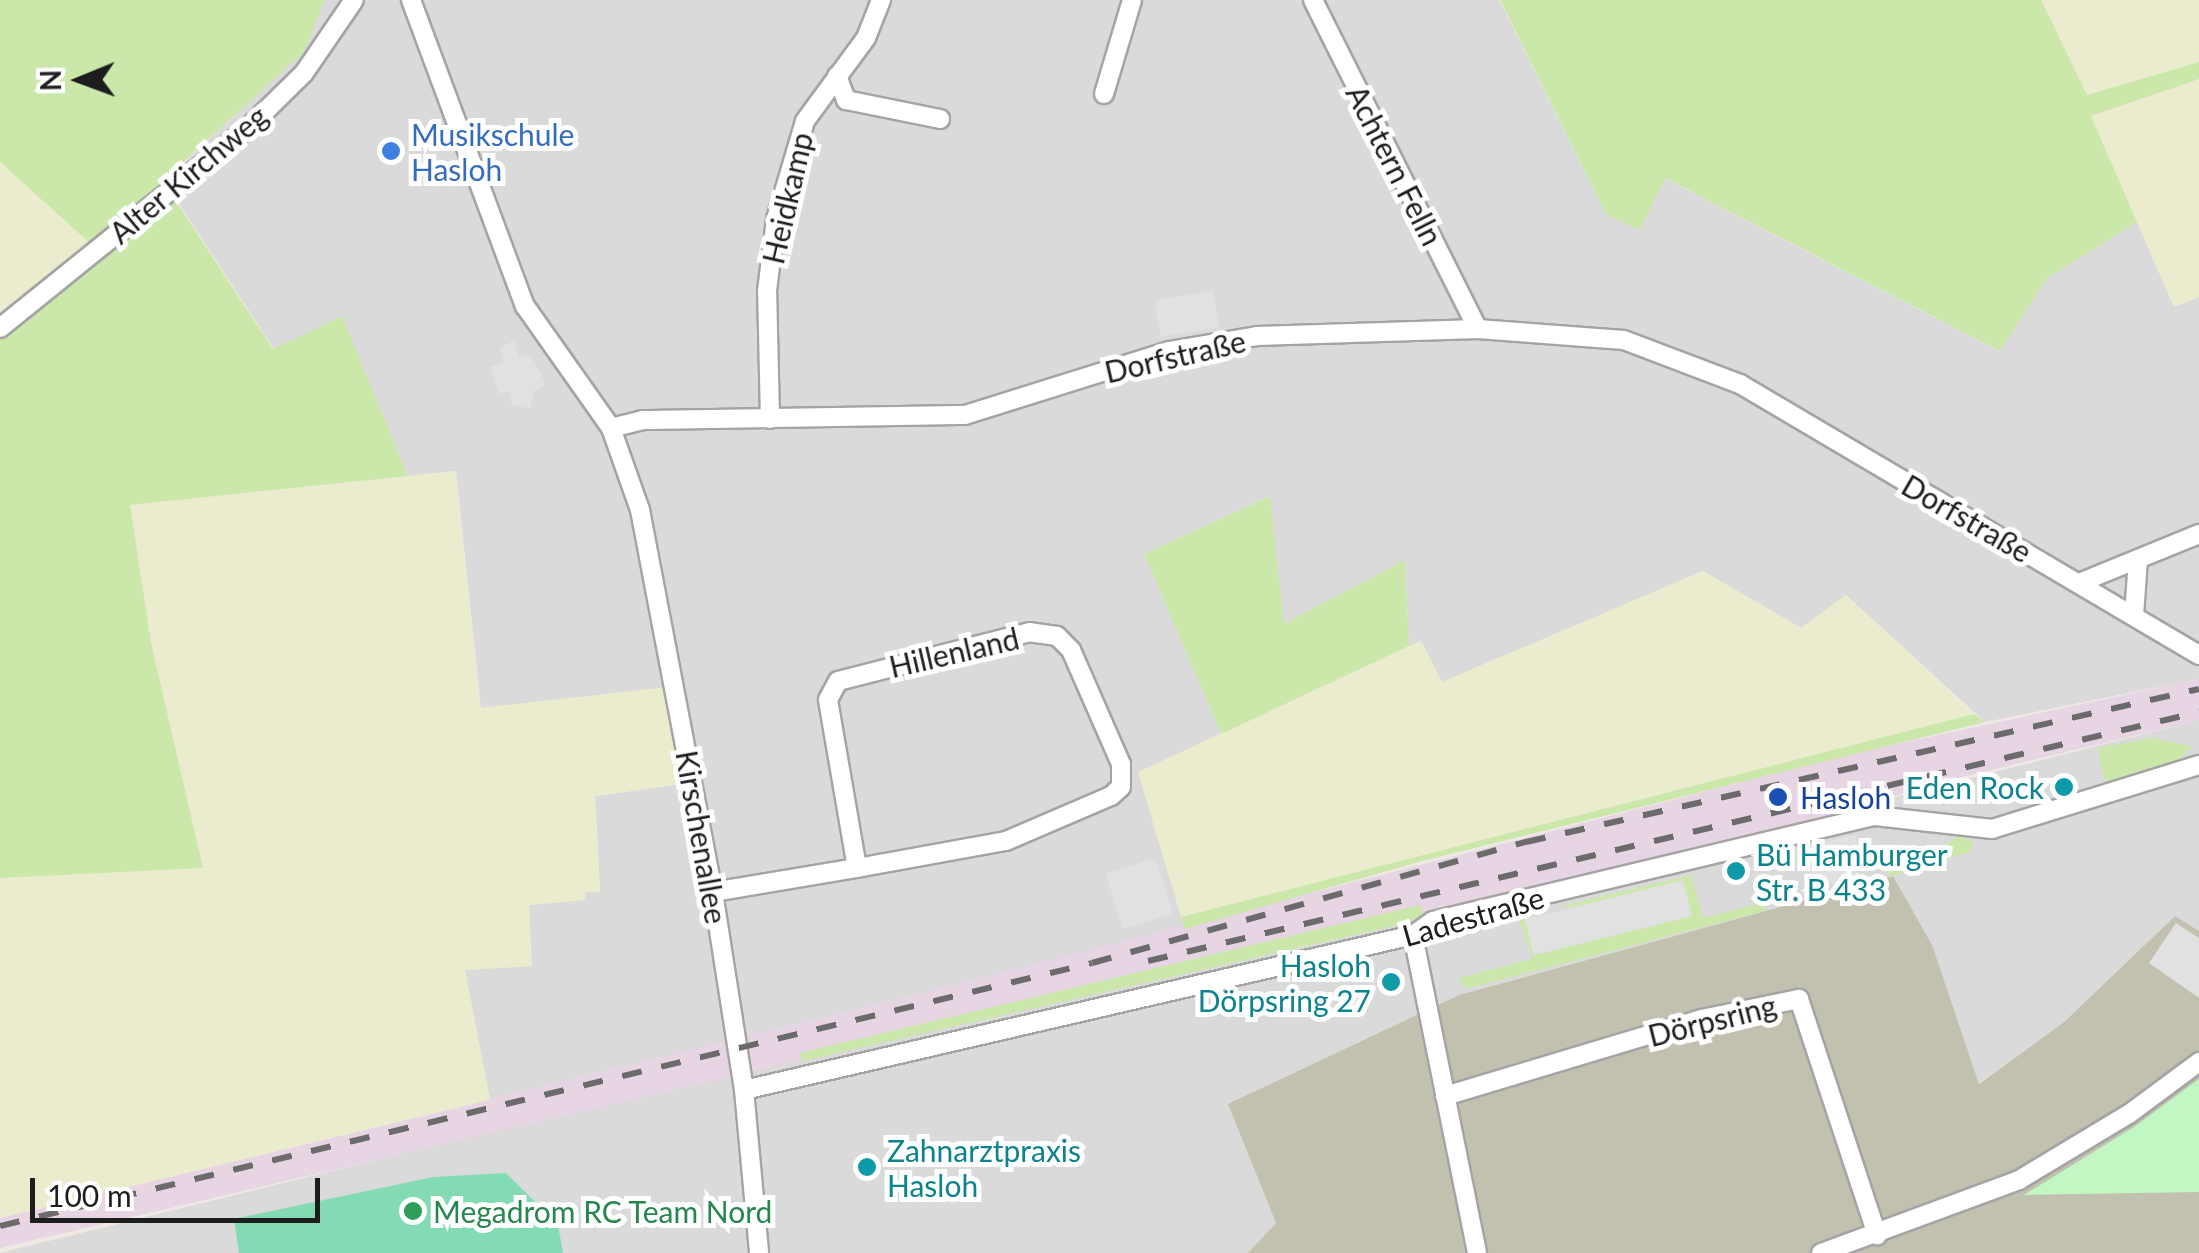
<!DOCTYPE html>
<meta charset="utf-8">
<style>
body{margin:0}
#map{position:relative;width:2199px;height:1253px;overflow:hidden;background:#eeeae3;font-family:Lato,sans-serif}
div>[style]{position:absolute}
.residential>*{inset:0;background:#dbdada}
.industrial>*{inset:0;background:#e7d5e4}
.construction>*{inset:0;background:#c2c1af}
.farmland>*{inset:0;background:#ebecce}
.grass>*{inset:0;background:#cbe7aa}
.park>*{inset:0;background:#c0f7c2}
.pitch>*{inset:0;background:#83dbb4}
.parking>*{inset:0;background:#e1e1e1;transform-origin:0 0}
.roads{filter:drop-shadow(2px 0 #a4a4a4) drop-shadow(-2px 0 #a4a4a4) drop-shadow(0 2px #a4a4a4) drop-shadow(0 -2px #a4a4a4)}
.street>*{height:18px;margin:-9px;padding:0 9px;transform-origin:9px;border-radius:9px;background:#fff}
.rail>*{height:6px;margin-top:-3px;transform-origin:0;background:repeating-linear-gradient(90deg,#6b6b6b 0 20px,transparent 0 40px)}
.dots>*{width:28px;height:28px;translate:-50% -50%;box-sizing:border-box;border:5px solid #fff;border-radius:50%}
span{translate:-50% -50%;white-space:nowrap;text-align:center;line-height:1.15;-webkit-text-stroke:10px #fff;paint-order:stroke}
.shop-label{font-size:30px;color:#366cbe}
.left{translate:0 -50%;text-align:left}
.street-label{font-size:30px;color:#1d1d1d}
.culture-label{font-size:30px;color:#0d838f}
.right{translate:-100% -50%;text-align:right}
.transit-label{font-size:30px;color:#164399}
.leisure-label{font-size:30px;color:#27864d}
.north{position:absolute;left:30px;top:30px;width:100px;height:100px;-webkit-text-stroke:8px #fff;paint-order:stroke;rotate:269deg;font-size:28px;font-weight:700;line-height:40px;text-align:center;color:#1d1d1d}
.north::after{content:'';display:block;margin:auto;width:35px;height:45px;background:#1d1d1d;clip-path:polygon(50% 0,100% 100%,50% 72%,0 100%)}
.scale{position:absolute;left:30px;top:1178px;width:290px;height:45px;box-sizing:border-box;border:5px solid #1d1d1d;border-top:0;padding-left:12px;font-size:30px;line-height:35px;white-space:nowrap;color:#1d1d1d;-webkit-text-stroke:8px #fff;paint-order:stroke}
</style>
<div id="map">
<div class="residential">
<i style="clip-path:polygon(325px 0,1499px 0,1606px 214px,1640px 229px,1664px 178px,1999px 351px,2046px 279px,2137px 222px,2174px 307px,2199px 297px,2199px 679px,1985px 722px,1846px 595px,1801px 628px,1703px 571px,1442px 682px,1421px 641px,1409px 646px,1405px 561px,1284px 624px,1269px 496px,1144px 554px,1221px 734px,1139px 772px,1185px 929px,490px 1100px,465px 970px,532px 966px,529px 905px,584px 900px,585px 892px,600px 892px,595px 796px,689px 783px,670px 687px,481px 708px,456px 471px,408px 476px,342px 317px,274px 349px,164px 181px,303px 52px)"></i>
<i style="clip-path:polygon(2199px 720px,2199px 931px,2175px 916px,2064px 1022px,1978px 1084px,1892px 876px,1459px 995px,1229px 1104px,1276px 1223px,1248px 1253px,0 1253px,699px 1080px,1394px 925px)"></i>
</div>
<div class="industrial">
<i style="clip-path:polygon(2199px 679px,2199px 720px,1954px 779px,1753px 837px,0 1248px,0 1218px,903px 998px,1859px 752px)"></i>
</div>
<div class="construction">
<i style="clip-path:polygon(1893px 876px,1932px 945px,1979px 1084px,2064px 1022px,2175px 916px,2199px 931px,2199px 1253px,1248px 1253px,1276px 1223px,1228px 1104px,1459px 995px)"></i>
</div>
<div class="farmland">
<i style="clip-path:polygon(2041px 0,2199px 0,2199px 62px,2087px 95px)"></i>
<i style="clip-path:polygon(2199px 79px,2199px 297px,2174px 307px,2091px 116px)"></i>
<i style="clip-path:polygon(0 162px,92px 245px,0 318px)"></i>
<i style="clip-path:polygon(455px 471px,480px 708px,670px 687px,689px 783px,595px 796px,600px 892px,585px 892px,585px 900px,529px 905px,530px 966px,465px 970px,490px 1100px,0 1218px,0 878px,203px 867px,151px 643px,130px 505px)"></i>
<i style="clip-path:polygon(1703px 571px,1801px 628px,1846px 595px,1974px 714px,1181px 917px,1138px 772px,1421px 641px,1442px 682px)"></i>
</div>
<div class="grass">
<i style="clip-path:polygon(0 0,325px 0,304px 52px,92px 245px,0 162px)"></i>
<i style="clip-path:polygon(1500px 0,2041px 0,2087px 95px,2199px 62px,2199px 79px,2091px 116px,2137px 222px,2046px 279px,2000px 351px,1665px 178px,1640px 230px,1606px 214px)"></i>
<i style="clip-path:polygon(173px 197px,273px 349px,342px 316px,408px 476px,130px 505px,151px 643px,203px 868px,0 878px,0 339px)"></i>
<i style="clip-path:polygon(1270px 496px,1284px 624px,1405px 560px,1409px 646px,1221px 734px,1144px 554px)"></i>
<i style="clip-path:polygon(1974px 714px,1985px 722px,1422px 861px,1185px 929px,1181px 917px)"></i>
<i style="clip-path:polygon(2153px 738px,2191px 746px,2177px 763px,2108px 794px,2097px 748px)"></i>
<i style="clip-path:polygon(1958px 836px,1974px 841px,1970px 852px,1889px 877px,1887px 844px,1936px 852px)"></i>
<i style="clip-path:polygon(1691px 875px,1703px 918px,1762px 903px,1765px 911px,1465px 989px,1459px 978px,1533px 959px,1518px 916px,1540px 911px,1525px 919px,1534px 955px,1573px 907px,1558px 907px)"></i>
<i style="clip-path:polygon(1420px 905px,1423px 917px,1394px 926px,802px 1061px,800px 1053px)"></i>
</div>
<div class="park">
<i style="clip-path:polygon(2199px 1079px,2199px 1192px,2024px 1195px,2134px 1127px)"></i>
</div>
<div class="pitch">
<i style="clip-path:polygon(506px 1173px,558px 1225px,563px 1253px,239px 1253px,234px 1219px,433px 1177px)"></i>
</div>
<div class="parking">
<i style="left:1213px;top:291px;width:37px;height:59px;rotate:81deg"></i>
<i style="clip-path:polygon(514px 341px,519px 357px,531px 355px,546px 385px,534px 391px,530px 409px,511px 404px,510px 391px,499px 394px,490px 367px,504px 363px,500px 347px)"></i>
<i style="clip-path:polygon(1856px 835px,1858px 877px,1816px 888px,1799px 848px)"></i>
<i style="left:1155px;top:858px;width:58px;height:52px;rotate:72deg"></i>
<i style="left:1683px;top:880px;width:37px;height:163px;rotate:76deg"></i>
<i style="clip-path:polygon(2176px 923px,2199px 938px,2199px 998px,2149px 963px)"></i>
</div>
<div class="roads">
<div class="street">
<i style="left:411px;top:0;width:327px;rotate:69.6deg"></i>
<i style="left:525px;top:306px;width:149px;rotate:54.8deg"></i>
<i style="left:611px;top:428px;width:87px;rotate:70.5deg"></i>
<i style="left:640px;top:510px;width:389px;rotate:79.2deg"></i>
<i style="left:713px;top:892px;width:200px;rotate:81.1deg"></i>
<i style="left:744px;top:1090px;width:164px;rotate:84.7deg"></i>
<i style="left:1313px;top:0;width:368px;rotate:63.4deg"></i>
<i style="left:837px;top:76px;width:26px;rotate:69deg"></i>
<i style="left:846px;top:100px;width:96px;rotate:11.4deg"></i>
<i style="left:1104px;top:94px;width:98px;rotate:-73.4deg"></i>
<i style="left:0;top:328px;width:319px;rotate:-38.9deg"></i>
<i style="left:248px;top:128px;width:78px;rotate:-44.5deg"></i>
<i style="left:304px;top:73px;width:88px;rotate:-55.6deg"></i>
<i style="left:770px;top:419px;width:128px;rotate:-91.3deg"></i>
<i style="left:767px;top:291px;width:73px;rotate:-82.9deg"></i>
<i style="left:776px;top:219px;width:102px;rotate:-73.5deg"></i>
<i style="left:805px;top:121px;width:103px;rotate:-53.7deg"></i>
<i style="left:866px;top:38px;width:41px;rotate:-68.5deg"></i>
<i style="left:611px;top:428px;width:32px;rotate:-14deg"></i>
<i style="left:642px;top:420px;width:323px;rotate:-0.9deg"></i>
<i style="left:965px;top:415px;width:214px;rotate:-17.4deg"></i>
<i style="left:1169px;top:351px;width:89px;rotate:-9.7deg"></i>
<i style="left:1257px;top:336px;width:221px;rotate:-1.8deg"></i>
<i style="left:1478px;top:329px;width:146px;rotate:4.3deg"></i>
<i style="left:1624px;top:340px;width:124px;rotate:20.8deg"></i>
<i style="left:1740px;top:384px;width:533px;rotate:30.56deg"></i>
<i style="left:2079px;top:583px;width:130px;rotate:-22.2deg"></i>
<i style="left:2134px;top:616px;width:57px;rotate:-86deg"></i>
<i style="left:713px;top:892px;width:146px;rotate:-9.5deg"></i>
<i style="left:857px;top:868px;width:151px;rotate:-10.3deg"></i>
<i style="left:1006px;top:841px;width:114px;rotate:-23.2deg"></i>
<i style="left:1111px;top:796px;width:13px;rotate:-42deg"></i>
<i style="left:1121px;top:787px;width:23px;rotate:-90deg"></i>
<i style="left:1121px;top:764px;width:124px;rotate:-113.7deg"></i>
<i style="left:1071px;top:650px;width:20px;rotate:-135deg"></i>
<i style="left:1057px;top:636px;width:27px;rotate:-172deg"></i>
<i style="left:1030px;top:632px;width:198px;rotate:165.7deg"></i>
<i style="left:838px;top:681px;width:21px;rotate:118deg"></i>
<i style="left:828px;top:700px;width:170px;rotate:80.2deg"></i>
<i style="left:1413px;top:935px;width:324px;rotate:78.6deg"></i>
<i style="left:744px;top:1090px;width:687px;rotate:-13.04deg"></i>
<i style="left:1413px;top:935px;width:24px;rotate:-35deg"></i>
<i style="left:1433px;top:921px;width:454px;rotate:-13.4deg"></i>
<i style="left:1875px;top:816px;width:118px;rotate:6.3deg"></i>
<i style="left:1992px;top:829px;width:217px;rotate:-17.2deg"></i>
<i style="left:1445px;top:1096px;width:268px;rotate:-16.7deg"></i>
<i style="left:1702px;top:1019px;width:99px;rotate:-11.7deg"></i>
<i style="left:1799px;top:999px;width:249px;rotate:71.7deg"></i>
<i style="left:1821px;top:1253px;width:211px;rotate:-20.2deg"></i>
<i style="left:2019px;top:1180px;width:128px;rotate:-31deg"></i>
<i style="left:2129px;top:1114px;width:87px;rotate:-36.6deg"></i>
</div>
</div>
<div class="rail">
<i style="left:1148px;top:961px;width:1080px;rotate:-13.33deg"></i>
<i style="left:0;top:1226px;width:1123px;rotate:-13.54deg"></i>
<i style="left:1092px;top:963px;width:451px;rotate:-15.6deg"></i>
<i style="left:1526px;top:842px;width:690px;rotate:-12.81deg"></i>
</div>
<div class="dots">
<i style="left:391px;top:151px;background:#3f7fe0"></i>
<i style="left:2064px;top:787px;background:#0f9aa8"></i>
<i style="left:1778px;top:797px;background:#1a4fb4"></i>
<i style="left:1736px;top:871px;background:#0f9aa8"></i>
<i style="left:1391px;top:982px;background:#0f9aa8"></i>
<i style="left:867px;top:1167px;background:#0f9aa8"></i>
<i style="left:413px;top:1211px;background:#2e9e5b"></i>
</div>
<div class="shop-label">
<span class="left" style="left:411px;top:151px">Musikschule<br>Hasloh</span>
</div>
<div class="street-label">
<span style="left:1395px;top:165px;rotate:63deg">Achtern Felln</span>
<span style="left:188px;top:174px;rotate:-40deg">Alter Kirchweg</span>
<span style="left:787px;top:198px;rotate:-77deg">Heidkamp</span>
<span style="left:1175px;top:356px;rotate:-13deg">Dorfstraße</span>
<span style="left:1967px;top:518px;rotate:30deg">Dorfstraße</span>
<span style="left:954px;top:652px;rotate:-13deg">Hillenland</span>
<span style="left:702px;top:837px;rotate:80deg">Kirschenallee</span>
<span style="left:1473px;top:916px;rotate:-16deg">Ladestraße</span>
<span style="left:1712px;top:1020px;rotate:-14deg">Dörpsring</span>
</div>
<div class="culture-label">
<span class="right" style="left:2044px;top:787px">Eden Rock</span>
<span class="left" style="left:1756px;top:871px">Bü Hamburger<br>Str. B 433</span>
<span class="right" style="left:1371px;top:982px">Hasloh<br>Dörpsring 27</span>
<span class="left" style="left:887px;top:1167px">Zahnarztpraxis<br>Hasloh</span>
</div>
<div class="transit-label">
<span class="left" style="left:1800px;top:797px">Hasloh</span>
</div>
<div class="leisure-label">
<span class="left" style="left:433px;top:1211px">Megadrom RC Team Nord</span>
</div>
<div class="north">N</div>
<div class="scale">100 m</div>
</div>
